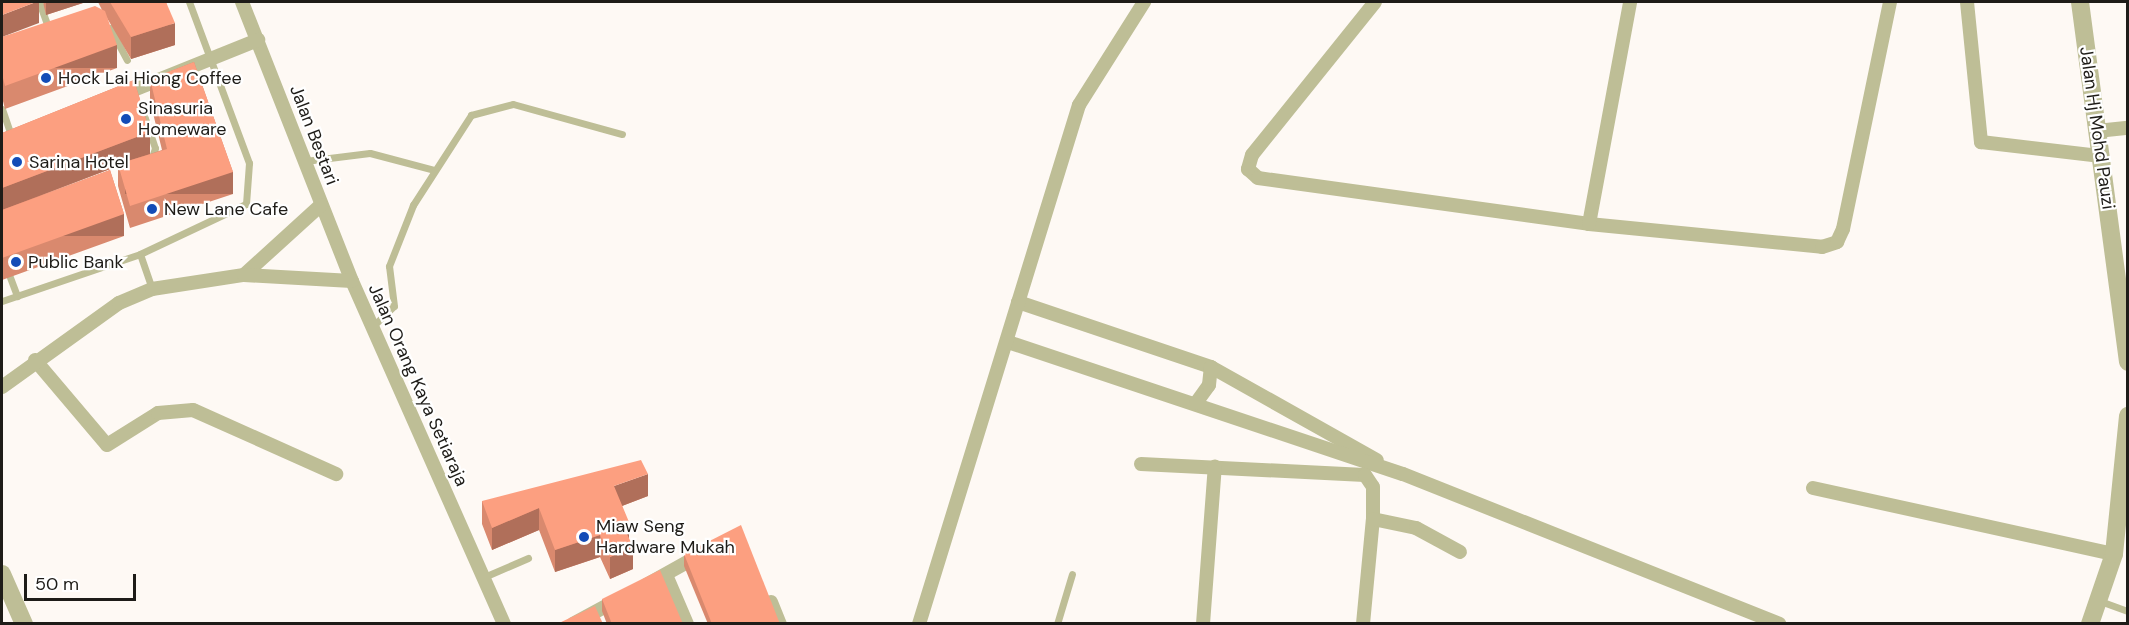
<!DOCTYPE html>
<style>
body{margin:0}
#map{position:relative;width:2129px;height:625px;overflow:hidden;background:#fef9f4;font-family:"DM Sans",sans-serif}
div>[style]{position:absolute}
.service>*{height:7px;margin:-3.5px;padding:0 3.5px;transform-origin:3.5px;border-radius:3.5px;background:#bebe96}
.minor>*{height:14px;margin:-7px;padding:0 7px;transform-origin:7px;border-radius:7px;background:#bebe96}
.tertiary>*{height:18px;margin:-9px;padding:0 9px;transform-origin:9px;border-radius:9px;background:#bebe96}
.wall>*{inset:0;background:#d9896e}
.shaded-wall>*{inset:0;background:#b06f5a;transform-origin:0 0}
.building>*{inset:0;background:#fc9f80}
.dots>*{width:16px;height:16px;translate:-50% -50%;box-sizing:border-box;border:3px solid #fff;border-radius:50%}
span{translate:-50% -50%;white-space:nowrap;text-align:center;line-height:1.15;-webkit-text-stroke:4.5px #fff;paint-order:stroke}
.poi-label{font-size:18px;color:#1e1c18}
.left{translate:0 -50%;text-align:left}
.street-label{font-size:18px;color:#1e1c18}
.frame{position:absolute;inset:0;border:3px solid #1e1c18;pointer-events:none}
.scale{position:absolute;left:24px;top:574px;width:112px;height:27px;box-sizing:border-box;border:3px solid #1e1c18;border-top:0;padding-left:8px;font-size:18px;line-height:21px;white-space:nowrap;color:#1e1c18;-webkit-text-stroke:4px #fff;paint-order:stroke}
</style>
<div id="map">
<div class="service">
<i style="left:39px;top:2px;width:30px;rotate:70deg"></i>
<i style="left:110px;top:28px;width:36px;rotate:62deg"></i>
<i style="left:141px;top:106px;width:44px;rotate:71.6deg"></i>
<i style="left:155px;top:148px;width:13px;rotate:108deg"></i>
<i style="left:2px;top:109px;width:31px;rotate:71deg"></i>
<i style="left:305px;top:161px;width:65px;rotate:-7deg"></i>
<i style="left:370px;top:153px;width:66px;rotate:14.9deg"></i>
<i style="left:140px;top:254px;width:37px;rotate:71deg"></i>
<i style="left:2px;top:256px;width:43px;rotate:69.4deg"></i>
<i style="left:2px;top:301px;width:146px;rotate:-18.8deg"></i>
<i style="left:140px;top:254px;width:117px;rotate:-25.3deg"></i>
<i style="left:246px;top:204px;width:41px;rotate:-85.8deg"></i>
<i style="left:249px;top:163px;width:172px;rotate:-110.4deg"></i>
<i style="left:372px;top:327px;width:30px;rotate:-44deg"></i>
<i style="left:394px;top:306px;width:40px;rotate:-97.1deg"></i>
<i style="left:389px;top:266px;width:66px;rotate:-68.5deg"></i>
<i style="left:413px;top:205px;width:107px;rotate:-57.2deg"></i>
<i style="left:471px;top:115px;width:43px;rotate:-14.7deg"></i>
<i style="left:513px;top:104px;width:113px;rotate:15.4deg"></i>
<i style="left:484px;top:577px;width:48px;rotate:-23.4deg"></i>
<i style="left:2100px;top:601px;width:30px;rotate:20deg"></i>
<i style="left:1057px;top:624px;width:52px;rotate:-73.3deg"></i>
</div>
<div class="minor">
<i style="left:242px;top:2px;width:300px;rotate:68.5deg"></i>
<i style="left:352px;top:281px;width:375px;rotate:66.1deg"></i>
<i style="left:1375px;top:2px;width:196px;rotate:128.8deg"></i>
<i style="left:1252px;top:155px;width:15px;rotate:106deg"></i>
<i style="left:1248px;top:169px;width:13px;rotate:42deg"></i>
<i style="left:1258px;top:178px;width:334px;rotate:7.9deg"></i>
<i style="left:1589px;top:224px;width:234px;rotate:5.6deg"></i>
<i style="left:1822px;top:247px;width:16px;rotate:-18deg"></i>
<i style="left:1837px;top:242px;width:14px;rotate:-65deg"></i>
<i style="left:1843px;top:229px;width:232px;rotate:-78.3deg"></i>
<i style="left:1967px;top:2px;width:141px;rotate:84.3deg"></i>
<i style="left:1981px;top:142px;width:121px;rotate:6.7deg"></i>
<i style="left:121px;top:95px;width:148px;rotate:-21.9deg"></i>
<i style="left:2097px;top:131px;width:31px;rotate:-6deg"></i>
<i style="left:1589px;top:224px;width:226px;rotate:-79.5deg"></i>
<i style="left:244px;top:275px;width:104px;rotate:-42.3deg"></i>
<i style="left:1018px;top:302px;width:204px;rotate:18.6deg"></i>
<i style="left:1211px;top:367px;width:190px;rotate:29.3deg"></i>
<i style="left:1008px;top:342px;width:416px;rotate:18.5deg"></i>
<i style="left:1403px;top:474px;width:405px;rotate:21.7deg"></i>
<i style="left:35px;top:360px;width:111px;rotate:49.7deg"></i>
<i style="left:107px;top:445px;width:60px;rotate:-32.1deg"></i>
<i style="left:158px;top:413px;width:35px;rotate:-5deg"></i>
<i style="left:193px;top:410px;width:157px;rotate:24.1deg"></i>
<i style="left:2px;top:387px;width:144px;rotate:-35.7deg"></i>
<i style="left:119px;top:303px;width:36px;rotate:-23deg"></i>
<i style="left:152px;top:289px;width:93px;rotate:-8.7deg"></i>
<i style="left:244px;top:275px;width:108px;rotate:3.2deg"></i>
<i style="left:1196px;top:403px;width:22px;rotate:-54deg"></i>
<i style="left:1209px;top:385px;width:18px;rotate:-84deg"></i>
<i style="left:1141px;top:464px;width:224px;rotate:2.8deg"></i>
<i style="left:1365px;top:475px;width:14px;rotate:56deg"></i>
<i style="left:1373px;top:487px;width:32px;rotate:90deg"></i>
<i style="left:1813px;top:488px;width:308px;rotate:12.4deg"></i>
<i style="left:666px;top:575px;width:53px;rotate:66.8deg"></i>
<i style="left:646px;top:585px;width:62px;rotate:-29.1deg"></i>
<i style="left:771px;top:602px;width:24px;rotate:68deg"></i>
<i style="left:573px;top:624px;width:52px;rotate:-28.5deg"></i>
<i style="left:919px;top:624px;width:543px;rotate:-72.87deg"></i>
<i style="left:1079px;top:105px;width:122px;rotate:-57.7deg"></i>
<i style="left:1203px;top:624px;width:158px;rotate:-85.7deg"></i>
<i style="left:1363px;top:624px;width:105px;rotate:-84.6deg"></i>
<i style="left:1373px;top:519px;width:44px;rotate:11.8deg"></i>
<i style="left:1416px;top:528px;width:50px;rotate:28.6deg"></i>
</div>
<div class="tertiary">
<i style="left:2080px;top:2px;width:363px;rotate:82.4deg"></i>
<i style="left:2px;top:574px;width:55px;rotate:66.3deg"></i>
<i style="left:2090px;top:624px;width:74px;rotate:-71.1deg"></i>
<i style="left:2114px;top:554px;width:139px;rotate:-84.2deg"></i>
</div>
<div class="wall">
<i style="clip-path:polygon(43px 2px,86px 2px,46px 15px)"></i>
<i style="clip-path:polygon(98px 2px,166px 2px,175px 45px,131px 59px,107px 18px,117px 68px,5px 109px,2px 97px,2px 37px,102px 10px)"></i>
<i style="clip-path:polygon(194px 62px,233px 172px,233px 194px,130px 228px,118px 186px,118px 166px,37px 197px,110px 170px,124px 214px,124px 236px,2px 280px,2px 133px,134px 80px,150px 132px,150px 154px,162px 150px,150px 101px,150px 79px)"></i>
<i style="clip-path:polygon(648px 496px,622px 506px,629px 540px,633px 569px,610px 579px,600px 557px,555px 572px,539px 530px,492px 550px,482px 524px,482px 501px)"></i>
<i style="clip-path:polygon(684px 554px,780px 624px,708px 624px,684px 566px)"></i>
<i style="clip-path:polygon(602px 599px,683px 624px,607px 624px,602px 611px)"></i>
</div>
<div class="shaded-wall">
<i style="clip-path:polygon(36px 2px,39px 2px,39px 23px,2px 37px,2px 15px)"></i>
<i style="clip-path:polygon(46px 2px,86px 2px,46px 15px)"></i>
<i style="clip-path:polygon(175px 23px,175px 45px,131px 59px,131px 37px)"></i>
<i style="left:117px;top:45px;width:23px;height:119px;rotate:90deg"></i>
<i style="clip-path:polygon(150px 132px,150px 154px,118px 164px,118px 166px,2px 210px,2px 188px)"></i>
<i style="left:233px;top:172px;width:22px;height:108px;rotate:90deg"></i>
<i style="left:124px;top:214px;width:22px;height:130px;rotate:90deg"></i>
<i style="clip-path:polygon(648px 474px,648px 496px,614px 509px,614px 486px)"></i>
<i style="clip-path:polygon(539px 508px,539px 530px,492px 550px,492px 528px)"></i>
<i style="clip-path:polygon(629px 522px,629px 544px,623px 525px)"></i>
<i style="clip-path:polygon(600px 535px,600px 557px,555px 572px,555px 550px)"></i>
<i style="clip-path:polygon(633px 547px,633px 569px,610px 579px,610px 557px)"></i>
</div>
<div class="building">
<i style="clip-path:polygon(2px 2px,36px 2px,2px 15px)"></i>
<i style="clip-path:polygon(110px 2px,166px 2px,175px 23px,131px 37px)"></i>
<i style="clip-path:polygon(95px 6px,105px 11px,117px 45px,5px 86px,2px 74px,2px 37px)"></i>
<i style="clip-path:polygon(194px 62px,233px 172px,130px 206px,118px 164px,167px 149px,150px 79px)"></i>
<i style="clip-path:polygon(134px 80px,150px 132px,2px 188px,2px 133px)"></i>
<i style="clip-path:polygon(110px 170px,124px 214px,2px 258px,2px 210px)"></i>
<i style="clip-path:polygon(641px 460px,648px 474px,614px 486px,629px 522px,623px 525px,633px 547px,610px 557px,600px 535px,555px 550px,539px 508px,492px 528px,482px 501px)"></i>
<i style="clip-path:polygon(741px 525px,780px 624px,712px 624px,684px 554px)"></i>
<i style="clip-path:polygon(660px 570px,683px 624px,612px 624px,602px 599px)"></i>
<i style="clip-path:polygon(595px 606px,603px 624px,557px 624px)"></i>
</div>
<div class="dots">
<i style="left:46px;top:78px;background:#134cb7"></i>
<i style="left:126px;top:119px;background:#134cb7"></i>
<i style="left:17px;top:162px;background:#134cb7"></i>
<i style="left:152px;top:209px;background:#134cb7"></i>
<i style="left:16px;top:262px;background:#134cb7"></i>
<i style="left:584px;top:537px;background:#134cb7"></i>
</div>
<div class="poi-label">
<span class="left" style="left:58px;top:78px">Hock Lai Hiong Coffee</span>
<span class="left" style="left:138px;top:119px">Sinasuria<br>Homeware</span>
<span class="left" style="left:29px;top:162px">Sarina Hotel</span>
<span class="left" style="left:164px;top:209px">New Lane Cafe</span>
<span class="left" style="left:28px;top:262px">Public Bank</span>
<span class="left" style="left:596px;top:537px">Miaw Seng<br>Hardware Mukah</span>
</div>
<div class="street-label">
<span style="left:2097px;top:128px;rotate:82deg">Jalan Hj Mohd Pauzi</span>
<span style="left:314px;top:135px;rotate:69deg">Jalan Bestari</span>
<span style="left:418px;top:385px;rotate:66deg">Jalan Orang Kaya Setiaraja</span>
</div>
<div class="frame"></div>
<div class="scale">50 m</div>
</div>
